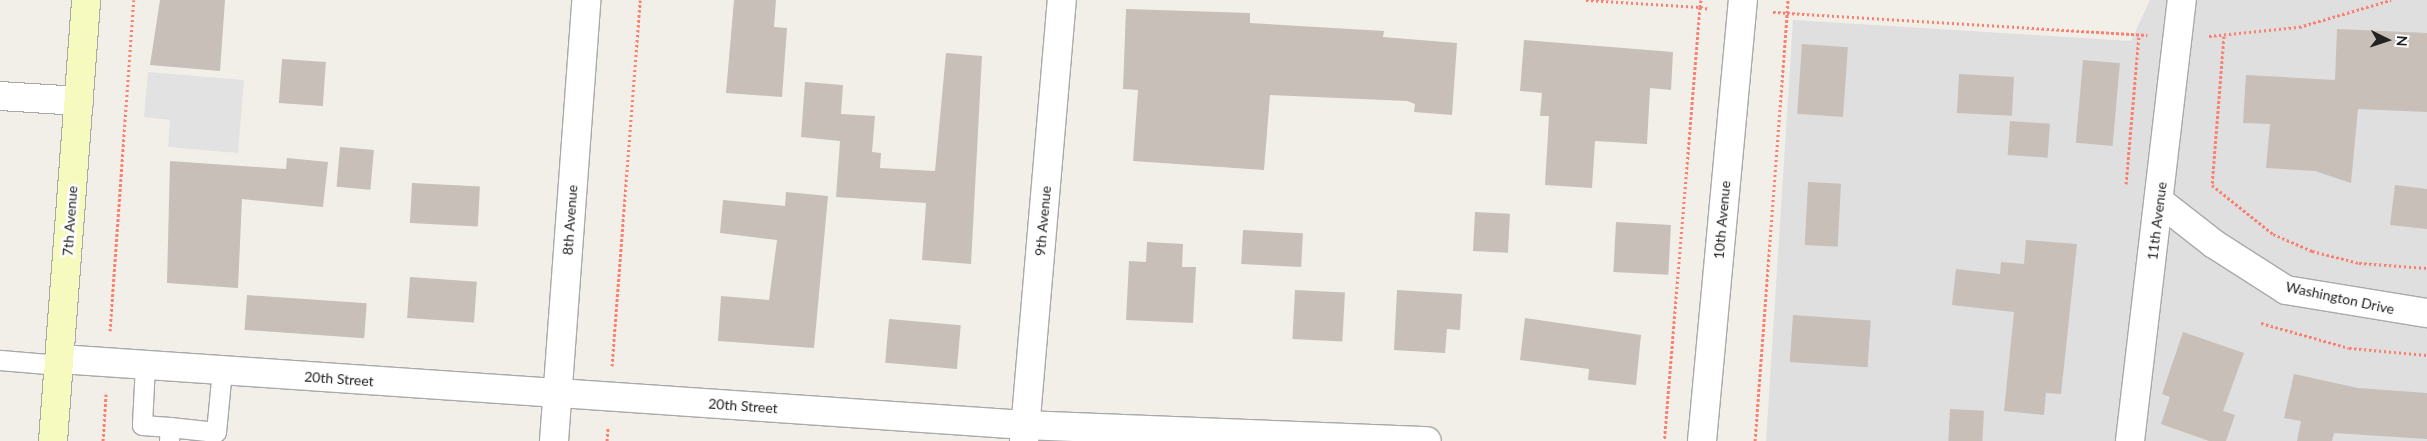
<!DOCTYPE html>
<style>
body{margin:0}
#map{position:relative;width:2427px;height:441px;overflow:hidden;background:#f2efe9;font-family:Lato,sans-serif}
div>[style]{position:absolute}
.residential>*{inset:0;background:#e0dfdf}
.parking>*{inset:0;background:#e2e2e2}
.building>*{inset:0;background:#c7bfb8;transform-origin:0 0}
.path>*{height:3px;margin-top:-1.5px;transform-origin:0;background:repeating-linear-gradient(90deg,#fa8072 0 2.5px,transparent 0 5px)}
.roads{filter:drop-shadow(1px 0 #a9a9a9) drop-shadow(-1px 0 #a9a9a9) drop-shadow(0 1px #a9a9a9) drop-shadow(0 -1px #a9a9a9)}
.service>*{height:19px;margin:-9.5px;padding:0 9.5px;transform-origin:9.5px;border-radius:9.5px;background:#fff}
.minor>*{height:28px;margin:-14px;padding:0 14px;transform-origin:14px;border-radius:14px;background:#fff}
.tertiary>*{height:28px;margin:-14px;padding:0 14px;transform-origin:14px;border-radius:14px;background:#fff}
.secondary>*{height:28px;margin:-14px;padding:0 14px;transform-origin:14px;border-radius:14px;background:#f7fabf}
span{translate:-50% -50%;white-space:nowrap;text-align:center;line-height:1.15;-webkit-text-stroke:5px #fff;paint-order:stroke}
.street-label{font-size:14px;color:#222}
.north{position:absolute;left:2362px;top:15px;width:50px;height:50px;-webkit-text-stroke:4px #fff;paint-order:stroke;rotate:94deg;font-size:14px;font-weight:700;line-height:20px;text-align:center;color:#222}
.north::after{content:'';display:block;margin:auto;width:18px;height:22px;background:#222;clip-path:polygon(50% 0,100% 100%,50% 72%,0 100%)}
</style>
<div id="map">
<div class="residential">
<i style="clip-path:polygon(2150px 0,2427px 0,2427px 441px,1766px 441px,1793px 20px,2131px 41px)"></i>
</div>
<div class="parking">
<i style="clip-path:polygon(148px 72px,244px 80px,238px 153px,168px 147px,170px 120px,144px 117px)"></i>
</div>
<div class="building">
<i style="clip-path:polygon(160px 0,225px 0,220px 71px,150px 65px)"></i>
<i style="clip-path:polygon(734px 0,776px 0,774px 27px,787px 28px,782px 97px,726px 93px)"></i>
<i style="clip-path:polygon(1126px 9px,1250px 13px,1250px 23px,1384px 31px,1383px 37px,1457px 43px,1452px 115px,1414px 112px,1415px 104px,1407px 101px,1270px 95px,1264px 170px,1133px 161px,1138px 90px,1123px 89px)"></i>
<i style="clip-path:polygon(2337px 29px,2427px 33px,2427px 112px,2358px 109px,2351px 183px,2315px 171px,2266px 168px,2270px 124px,2243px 123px,2246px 75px,2335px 80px)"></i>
<i style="clip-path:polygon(1524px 40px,1673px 52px,1671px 90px,1650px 88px,1647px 144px,1595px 141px,1592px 188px,1545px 185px,1549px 116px,1540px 116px,1542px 93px,1520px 91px)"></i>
<i style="left:1802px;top:44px;width:46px;height:70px;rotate:4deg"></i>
<i style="clip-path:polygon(946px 53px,982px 56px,971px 264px,922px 260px,926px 203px,836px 197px,840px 141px,801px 137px,805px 82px,843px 85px,841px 114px,875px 116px,872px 152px,881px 153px,880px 168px,935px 171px)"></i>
<i style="left:282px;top:59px;width:44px;height:44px;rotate:4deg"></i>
<i style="left:2083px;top:60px;width:37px;height:83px;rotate:5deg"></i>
<i style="left:1959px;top:74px;width:55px;height:39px;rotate:3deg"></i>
<i style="left:2010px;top:121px;width:40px;height:34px;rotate:4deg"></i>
<i style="left:340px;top:147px;width:34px;height:40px;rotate:5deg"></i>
<i style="clip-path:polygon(287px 158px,328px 162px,323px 207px,242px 199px,238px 288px,167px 283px,170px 161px,286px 169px)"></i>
<i style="left:1808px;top:182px;width:33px;height:63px;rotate:3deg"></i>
<i style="left:412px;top:183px;width:68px;height:40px;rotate:3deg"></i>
<i style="clip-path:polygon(2395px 185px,2427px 189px,2427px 229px,2390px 225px)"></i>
<i style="clip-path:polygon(786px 192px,828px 196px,814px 348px,718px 341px,721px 296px,769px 300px,777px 240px,720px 233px,723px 200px,785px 206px)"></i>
<i style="left:1475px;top:212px;width:35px;height:39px;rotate:3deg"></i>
<i style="left:1616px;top:222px;width:55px;height:50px;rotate:3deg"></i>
<i style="left:1243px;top:230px;width:60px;height:34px;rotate:3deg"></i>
<i style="clip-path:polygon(2026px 240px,2077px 244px,2061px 394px,2046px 393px,2044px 415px,2004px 411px,2014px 312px,1952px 305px,1956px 269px,2000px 274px,2001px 262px,2024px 264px)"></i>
<i style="clip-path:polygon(1147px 242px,1183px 244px,1182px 267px,1196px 267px,1193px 323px,1126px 320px,1129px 261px,1146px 262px)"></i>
<i style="left:410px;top:277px;width:67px;height:41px;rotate:4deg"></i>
<i style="left:1295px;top:290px;width:50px;height:49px;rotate:3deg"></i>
<i style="clip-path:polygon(1397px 290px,1462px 294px,1460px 330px,1447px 329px,1445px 353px,1394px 350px)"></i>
<i style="left:247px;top:295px;width:120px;height:35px;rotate:4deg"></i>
<i style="left:1793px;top:315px;width:78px;height:47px;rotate:4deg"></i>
<i style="clip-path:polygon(1525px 318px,1641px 335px,1636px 385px,1588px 380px,1589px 369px,1520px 360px)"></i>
<i style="left:889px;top:319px;width:72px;height:44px;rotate:5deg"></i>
<i style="clip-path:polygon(2183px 332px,2244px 353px,2223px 411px,2235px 415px,2226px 441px,2209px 441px,2161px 424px,2170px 397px,2162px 394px)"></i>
<i style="clip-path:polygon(2294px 374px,2358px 388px,2427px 393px,2427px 439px,2334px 433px,2332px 441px,2297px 441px,2301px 421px,2284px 418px)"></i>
<i style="left:1950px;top:409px;width:34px;height:32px;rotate:3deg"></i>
</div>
<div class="path">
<i style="left:1586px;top:0;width:114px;rotate:3.5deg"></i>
<i style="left:1700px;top:7px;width:435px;rotate:94.7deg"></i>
<i style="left:1701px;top:0;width:7px;rotate:98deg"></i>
<i style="left:1700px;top:7px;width:9px;rotate:13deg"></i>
<i style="left:1773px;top:12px;width:14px;rotate:4deg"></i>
<i style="left:1787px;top:13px;width:13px;rotate:-86deg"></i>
<i style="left:2209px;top:36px;width:90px;rotate:-5.7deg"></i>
<i style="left:2299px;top:27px;width:96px;rotate:-16.4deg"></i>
<i style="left:2224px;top:36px;width:149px;rotate:94.6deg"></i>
<i style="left:2212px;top:185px;width:78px;rotate:38.8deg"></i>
<i style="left:2273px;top:234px;width:43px;rotate:23.6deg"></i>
<i style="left:2312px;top:251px;width:49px;rotate:14.3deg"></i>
<i style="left:2359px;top:263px;width:68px;rotate:4.2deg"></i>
<i style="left:2126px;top:184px;width:150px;rotate:-85deg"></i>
<i style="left:2261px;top:323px;width:91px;rotate:15.9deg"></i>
<i style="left:2349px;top:348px;width:78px;rotate:5.1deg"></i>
<i style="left:110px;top:331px;width:332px;rotate:-85.9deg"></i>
<i style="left:612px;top:366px;width:367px;rotate:-85.6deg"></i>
<i style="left:103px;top:441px;width:47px;rotate:-86.3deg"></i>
<i style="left:607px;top:441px;width:14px;rotate:-86deg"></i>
<i style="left:1755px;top:441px;width:429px;rotate:-85.7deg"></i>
<i style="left:1787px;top:13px;width:361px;rotate:3.5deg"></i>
</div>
<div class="roads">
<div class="service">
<i style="left:0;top:360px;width:59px;rotate:4.8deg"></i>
<i style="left:145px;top:365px;width:60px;rotate:92.9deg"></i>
<i style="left:142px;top:425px;width:28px;rotate:4deg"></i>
<i style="left:169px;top:441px;width:14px;rotate:-86deg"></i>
<i style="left:170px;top:427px;width:46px;rotate:6.2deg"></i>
<i style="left:216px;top:432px;width:62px;rotate:-84.5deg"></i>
</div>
<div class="minor">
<i style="left:0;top:96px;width:79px;rotate:3.6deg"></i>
<i style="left:2159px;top:201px;width:70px;rotate:38deg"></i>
<i style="left:2214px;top:244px;width:85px;rotate:32.6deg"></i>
<i style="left:2286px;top:290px;width:143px;rotate:9.3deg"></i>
<i style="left:60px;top:359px;width:967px;rotate:3.91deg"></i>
<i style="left:1025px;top:425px;width:402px;rotate:2.3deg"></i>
<i style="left:554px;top:441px;width:442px;rotate:-85.8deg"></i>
<i style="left:1024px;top:441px;width:443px;rotate:-85.1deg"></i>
<i style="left:2130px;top:441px;width:444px;rotate:-83.3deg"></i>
</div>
<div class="tertiary">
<i style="left:1702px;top:441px;width:443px;rotate:-84.7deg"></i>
</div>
<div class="secondary">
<i style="left:53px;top:441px;width:442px;rotate:-85.7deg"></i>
</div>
</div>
<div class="street-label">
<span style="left:570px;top:220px;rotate:-86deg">8th Avenue</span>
<span style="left:1722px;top:220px;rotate:-85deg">10th Avenue</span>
<span style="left:70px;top:221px;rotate:-86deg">7th Avenue</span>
<span style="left:1043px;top:221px;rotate:-85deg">9th Avenue</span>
<span style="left:2157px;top:221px;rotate:-83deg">11th Avenue</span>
<span style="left:2340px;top:298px;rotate:12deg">Washington Drive</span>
<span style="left:339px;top:379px;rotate:4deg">20th Street</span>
<span style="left:743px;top:406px;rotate:4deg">20th Street</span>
</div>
<div class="north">N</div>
</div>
